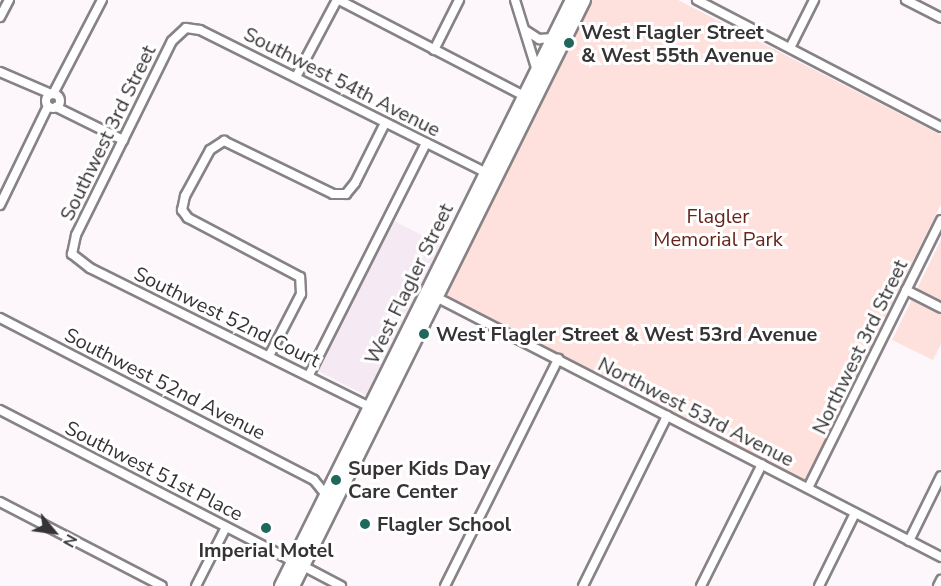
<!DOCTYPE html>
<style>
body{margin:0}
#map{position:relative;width:941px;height:586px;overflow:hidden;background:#fdf7fc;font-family:"Nunito Sans",sans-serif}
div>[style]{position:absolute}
.built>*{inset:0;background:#f5e9f3;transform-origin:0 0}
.green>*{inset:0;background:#fee1dc}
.roads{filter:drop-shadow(2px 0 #868286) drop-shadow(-2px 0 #868286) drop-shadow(0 2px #868286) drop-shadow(0 -2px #868286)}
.street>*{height:8px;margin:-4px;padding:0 4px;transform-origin:4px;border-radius:4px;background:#fff}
.street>.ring{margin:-4px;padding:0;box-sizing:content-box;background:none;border:8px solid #fff;border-radius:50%}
.secondary>*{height:12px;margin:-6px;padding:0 6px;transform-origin:6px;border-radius:6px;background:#fff}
.dots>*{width:16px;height:16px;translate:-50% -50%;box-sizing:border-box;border:3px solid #fff;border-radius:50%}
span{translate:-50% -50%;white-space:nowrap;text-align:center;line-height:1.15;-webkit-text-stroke:6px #fff;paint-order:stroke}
.poi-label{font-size:20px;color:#363335;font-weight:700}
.left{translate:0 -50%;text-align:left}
.street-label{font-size:20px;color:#363335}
.park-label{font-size:20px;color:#67241b}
.north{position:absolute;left:24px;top:502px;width:60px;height:60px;-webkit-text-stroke:4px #fff;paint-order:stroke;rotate:119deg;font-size:16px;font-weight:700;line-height:24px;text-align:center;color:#363335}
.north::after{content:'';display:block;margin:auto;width:21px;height:27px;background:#363335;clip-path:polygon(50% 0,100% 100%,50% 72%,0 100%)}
</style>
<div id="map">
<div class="built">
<i style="left:392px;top:220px;width:61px;height:168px;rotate:27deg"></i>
</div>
<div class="green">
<i style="clip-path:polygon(592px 0,678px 0,941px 135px,941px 204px,805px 481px,446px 295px)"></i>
<i style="clip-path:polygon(941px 240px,941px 344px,933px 360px,892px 340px)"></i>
</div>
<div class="roads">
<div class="street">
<i style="left:339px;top:0;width:213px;rotate:27.4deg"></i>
<i style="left:515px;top:0;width:74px;rotate:72.8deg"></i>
<i style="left:697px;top:0;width:275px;rotate:27.5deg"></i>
<i style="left:906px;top:0;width:39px;rotate:27deg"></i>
<i style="left:0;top:17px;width:19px;rotate:-62deg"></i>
<i style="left:525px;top:30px;width:17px;rotate:33deg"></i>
<i style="left:539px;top:39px;width:14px;rotate:-4deg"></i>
<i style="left:790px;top:48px;width:54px;rotate:-63.4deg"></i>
<i style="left:434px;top:50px;width:56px;rotate:-63.4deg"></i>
<i style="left:0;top:72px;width:56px;rotate:23.3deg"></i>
<i style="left:296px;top:77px;width:87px;rotate:-62deg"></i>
<i class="ring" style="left:46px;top:94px;width:6px;height:6px"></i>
<i style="left:53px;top:94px;width:106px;rotate:-62.5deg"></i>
<i style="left:56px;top:107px;width:75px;rotate:26.2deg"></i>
<i style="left:0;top:205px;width:110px;rotate:-64.1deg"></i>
<i style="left:906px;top:290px;width:39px;rotate:27deg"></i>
<i style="left:436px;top:297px;width:568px;rotate:27.24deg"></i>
<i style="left:0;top:318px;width:353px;rotate:27.3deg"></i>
<i style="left:314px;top:480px;width:19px;rotate:51deg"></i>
<i style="left:269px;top:356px;width:70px;rotate:-62.7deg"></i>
<i style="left:301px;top:294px;width:17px;rotate:-93deg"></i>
<i style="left:300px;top:277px;width:127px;rotate:-152.2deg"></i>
<i style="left:188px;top:218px;width:10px;rotate:-127deg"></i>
<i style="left:182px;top:210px;width:14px;rotate:-78deg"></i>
<i style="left:185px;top:196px;width:52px;rotate:-61.5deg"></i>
<i style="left:210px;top:150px;width:17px;rotate:-33deg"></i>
<i style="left:224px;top:141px;width:121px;rotate:25.9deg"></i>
<i style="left:333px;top:194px;width:13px"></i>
<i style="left:346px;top:194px;width:14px;rotate:-51deg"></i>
<i style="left:355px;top:183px;width:67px;rotate:-63.4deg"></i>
<i style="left:309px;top:375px;width:260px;rotate:-63.2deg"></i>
<i style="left:370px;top:407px;width:313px;rotate:-153.6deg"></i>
<i style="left:90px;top:268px;width:23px;rotate:-142deg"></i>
<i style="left:72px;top:254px;width:19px;rotate:-78deg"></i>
<i style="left:76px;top:235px;width:216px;rotate:-63.7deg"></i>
<i style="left:172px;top:41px;width:19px;rotate:-43deg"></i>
<i style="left:186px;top:28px;width:14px;rotate:8deg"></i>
<i style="left:200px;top:30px;width:321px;rotate:26.5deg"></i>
<i style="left:0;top:410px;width:330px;rotate:27.3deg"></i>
<i style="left:808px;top:488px;width:299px;rotate:-63.6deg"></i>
<i style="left:0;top:502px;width:182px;rotate:27.4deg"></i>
<i style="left:909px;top:541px;width:72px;rotate:-63.8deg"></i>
<i style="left:303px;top:566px;width:43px;rotate:27.8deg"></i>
<i style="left:196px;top:586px;width:66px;rotate:-63deg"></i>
<i style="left:445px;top:586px;width:254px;rotate:-63.5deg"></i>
<i style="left:583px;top:586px;width:190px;rotate:-63.7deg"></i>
<i style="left:701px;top:586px;width:136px;rotate:-63.4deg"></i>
<i style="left:819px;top:586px;width:81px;rotate:-63.7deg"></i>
<i style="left:938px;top:586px;width:7px;rotate:-63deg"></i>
</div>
<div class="secondary">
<i style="left:281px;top:586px;width:654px;rotate:-63.59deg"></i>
<i style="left:293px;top:586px;width:654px;rotate:-63.59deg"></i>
</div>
</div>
<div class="dots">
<i style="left:569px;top:43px;background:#20675c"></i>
<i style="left:424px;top:334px;background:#20675c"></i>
<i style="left:336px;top:480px;background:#20675c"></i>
<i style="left:365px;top:524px;background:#20675c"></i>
<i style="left:266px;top:528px;background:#20675c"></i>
</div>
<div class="poi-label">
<span class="left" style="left:581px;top:44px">West Flagler Street<br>&amp; West 55th Avenue</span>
<span class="left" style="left:436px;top:334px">West Flagler Street &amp; West 53rd Avenue</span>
<span class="left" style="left:348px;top:480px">Super Kids Day<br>Care Center</span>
<span class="left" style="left:377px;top:524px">Flagler School</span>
<span style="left:266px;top:550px">Imperial Motel</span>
</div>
<div class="street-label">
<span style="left:342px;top:82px;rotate:27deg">Southwest 54th Avenue</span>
<span style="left:108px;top:133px;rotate:-64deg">Southwest 3rd Street</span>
<span style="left:409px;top:284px;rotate:-64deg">West Flagler Street</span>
<span style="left:227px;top:317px;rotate:26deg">Southwest 52nd Court</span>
<span style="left:860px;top:347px;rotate:-64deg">Northwest 3rd Street</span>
<span style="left:165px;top:384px;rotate:27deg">Southwest 52nd Avenue</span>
<span style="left:696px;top:412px;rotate:27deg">Northwest 53rd Avenue</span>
<span style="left:154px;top:471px;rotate:27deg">Southwest 51st Place</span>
</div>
<div class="park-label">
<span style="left:718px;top:228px">Flagler<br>Memorial Park</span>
</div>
<div class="north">N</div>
</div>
